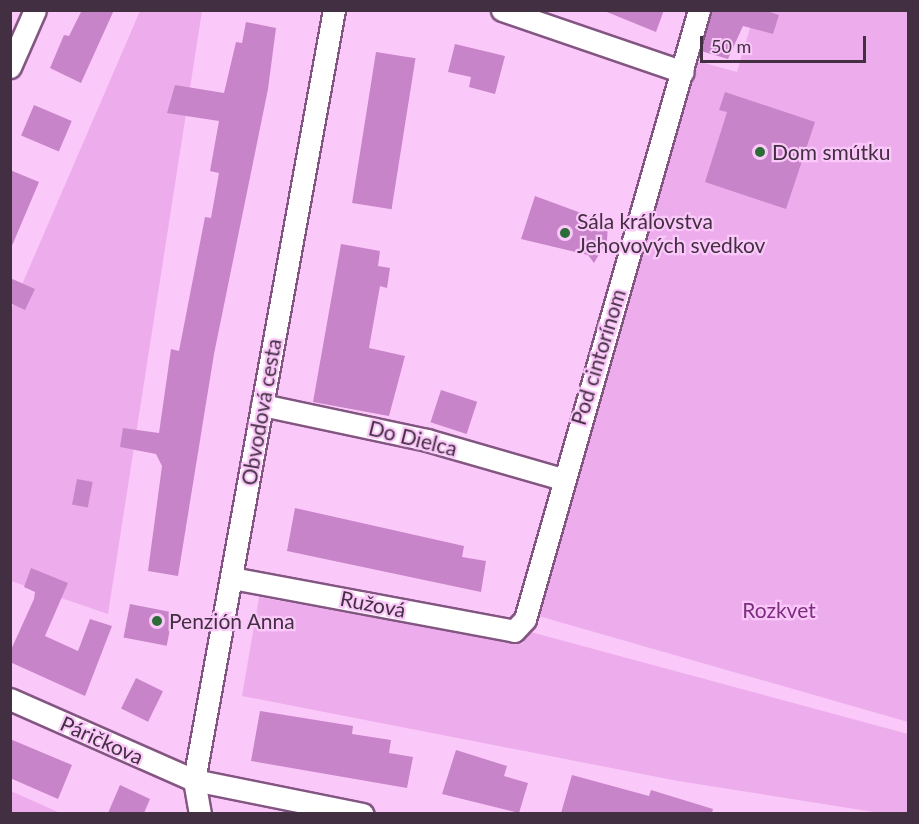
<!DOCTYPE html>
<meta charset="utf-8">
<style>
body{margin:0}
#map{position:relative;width:919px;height:824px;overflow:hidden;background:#fbc8fa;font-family:Lato,sans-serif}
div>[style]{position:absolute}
.green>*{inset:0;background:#edadec}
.building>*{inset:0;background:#c884c8;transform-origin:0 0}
.roads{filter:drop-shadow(2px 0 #835682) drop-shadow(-2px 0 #835682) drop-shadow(0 2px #835682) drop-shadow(0 -2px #835682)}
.street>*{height:21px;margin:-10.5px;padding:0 10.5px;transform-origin:10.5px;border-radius:10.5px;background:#fff}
.dots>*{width:16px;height:16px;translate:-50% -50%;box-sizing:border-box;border:3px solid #fbc8fa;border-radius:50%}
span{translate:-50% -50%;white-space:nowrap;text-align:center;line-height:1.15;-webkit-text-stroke:4.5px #fbc8fa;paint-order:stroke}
.poi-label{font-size:21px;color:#432f42}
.left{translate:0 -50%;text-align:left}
.street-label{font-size:21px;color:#432f42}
.park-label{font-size:21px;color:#7e2d80}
.frame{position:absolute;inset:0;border:12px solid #432f42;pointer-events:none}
.scale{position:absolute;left:700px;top:36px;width:166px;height:27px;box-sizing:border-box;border:3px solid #432f42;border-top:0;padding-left:8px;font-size:18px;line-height:21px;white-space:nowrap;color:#432f42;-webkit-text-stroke:4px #fbc8fa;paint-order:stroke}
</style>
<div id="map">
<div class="green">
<i style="clip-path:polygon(140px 11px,202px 11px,108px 614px,11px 581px,11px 310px)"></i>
<i style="clip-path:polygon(755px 11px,908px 11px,908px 722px,535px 615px,697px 61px,737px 72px)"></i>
<i style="clip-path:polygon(259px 597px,523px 644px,527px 631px,908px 734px,908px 813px,880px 813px,678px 781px,242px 696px)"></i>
<i style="clip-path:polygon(11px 791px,60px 813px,11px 813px)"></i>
</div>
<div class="building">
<i style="clip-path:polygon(82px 10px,114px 10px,81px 83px,50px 68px,64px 35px,69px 36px)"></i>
<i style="clip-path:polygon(602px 10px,664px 10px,656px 32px)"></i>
<i style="clip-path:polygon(711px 10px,764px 10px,779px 15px,773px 34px,743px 26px,728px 59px,701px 51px)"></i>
<i style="clip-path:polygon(246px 22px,276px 28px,268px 89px,214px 354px,178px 576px,148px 571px,162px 466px,156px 454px,120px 447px,123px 428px,159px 433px,171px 349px,179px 351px,205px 217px,211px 218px,219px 173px,210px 171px,219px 121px,167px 113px,175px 85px,224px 93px,236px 42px,242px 43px)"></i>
<i style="clip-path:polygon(455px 44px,505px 56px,495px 94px,469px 87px,471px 77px,448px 72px)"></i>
<i style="left:376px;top:52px;width:40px;height:153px;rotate:9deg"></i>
<i style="clip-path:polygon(725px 92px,815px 122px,786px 209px,705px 182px,727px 112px,719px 110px)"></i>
<i style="left:34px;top:105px;width:41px;height:33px;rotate:23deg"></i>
<i style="clip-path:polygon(10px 170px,39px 182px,11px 248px,10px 248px)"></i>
<i style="clip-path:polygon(535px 196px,608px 223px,607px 241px,594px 263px,588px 255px,521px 239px)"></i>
<i style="clip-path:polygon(341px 244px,380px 251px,378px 266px,390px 268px,387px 288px,380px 286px,369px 348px,405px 356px,389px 416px,313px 402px)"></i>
<i style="clip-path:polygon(10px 278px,35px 289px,25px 310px,10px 303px)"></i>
<i style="left:441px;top:390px;width:38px;height:34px;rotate:18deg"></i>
<i style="left:77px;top:479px;width:16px;height:26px;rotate:11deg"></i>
<i style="clip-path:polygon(295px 508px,464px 546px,462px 557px,486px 561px,481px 592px,287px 551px)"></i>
<i style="clip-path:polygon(31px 568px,68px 583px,45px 636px,78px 651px,90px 619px,112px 626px,85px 696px,10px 662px,10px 652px,34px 599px,35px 592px,24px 587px)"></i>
<i style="left:130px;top:604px;width:44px;height:34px;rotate:11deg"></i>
<i style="left:136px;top:678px;width:30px;height:34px;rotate:26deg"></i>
<i style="clip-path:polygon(260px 711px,353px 726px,352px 734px,391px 740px,389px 753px,413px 757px,407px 788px,251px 761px)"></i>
<i style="clip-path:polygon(10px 739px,72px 765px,58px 799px,10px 778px)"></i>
<i style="clip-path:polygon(456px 750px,507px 766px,504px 776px,528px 783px,519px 813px,442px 794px)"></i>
<i style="clip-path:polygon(572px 775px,649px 796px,651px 790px,713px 809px,712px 813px,561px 813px)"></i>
<i style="clip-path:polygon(120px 785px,150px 799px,144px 813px,108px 813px)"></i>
</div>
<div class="roads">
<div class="street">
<i style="left:502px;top:10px;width:191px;rotate:18.9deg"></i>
<i style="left:10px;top:67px;width:62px;rotate:-66.3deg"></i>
<i style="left:262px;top:405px;width:169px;rotate:12deg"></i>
<i style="left:427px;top:440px;width:141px;rotate:16.1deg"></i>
<i style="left:232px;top:578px;width:287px;rotate:10.6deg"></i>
<i style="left:514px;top:631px;width:16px;rotate:-47deg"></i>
<i style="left:525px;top:619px;width:633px;rotate:-74.05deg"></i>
<i style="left:10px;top:699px;width:201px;rotate:23.8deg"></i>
<i style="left:194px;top:780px;width:172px;rotate:11.4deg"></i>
<i style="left:200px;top:814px;width:35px;rotate:-100deg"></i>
<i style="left:194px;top:780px;width:783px;rotate:-79.7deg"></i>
</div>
</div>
<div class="dots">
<i style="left:760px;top:152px;background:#2c6d37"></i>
<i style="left:565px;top:233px;background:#2c6d37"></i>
<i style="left:157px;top:621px;background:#2c6d37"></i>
</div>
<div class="poi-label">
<span class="left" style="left:772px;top:152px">Dom smútku</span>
<span class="left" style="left:577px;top:233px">Sála kráľovstva<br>Jehovových svedkov</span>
<span class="left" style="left:169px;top:621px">Penzión Anna</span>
</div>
<div class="street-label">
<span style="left:598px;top:357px;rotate:-73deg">Pod cintorínom</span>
<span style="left:261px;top:412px;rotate:-80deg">Obvodová cesta</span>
<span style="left:413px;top:438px;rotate:14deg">Do Dielca</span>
<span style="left:373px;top:604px;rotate:11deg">Ružová</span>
<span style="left:102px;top:740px;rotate:24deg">Páričkova</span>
</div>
<div class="park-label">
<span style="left:779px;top:610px">Rozkvet</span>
</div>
<div class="frame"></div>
<div class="scale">50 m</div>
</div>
